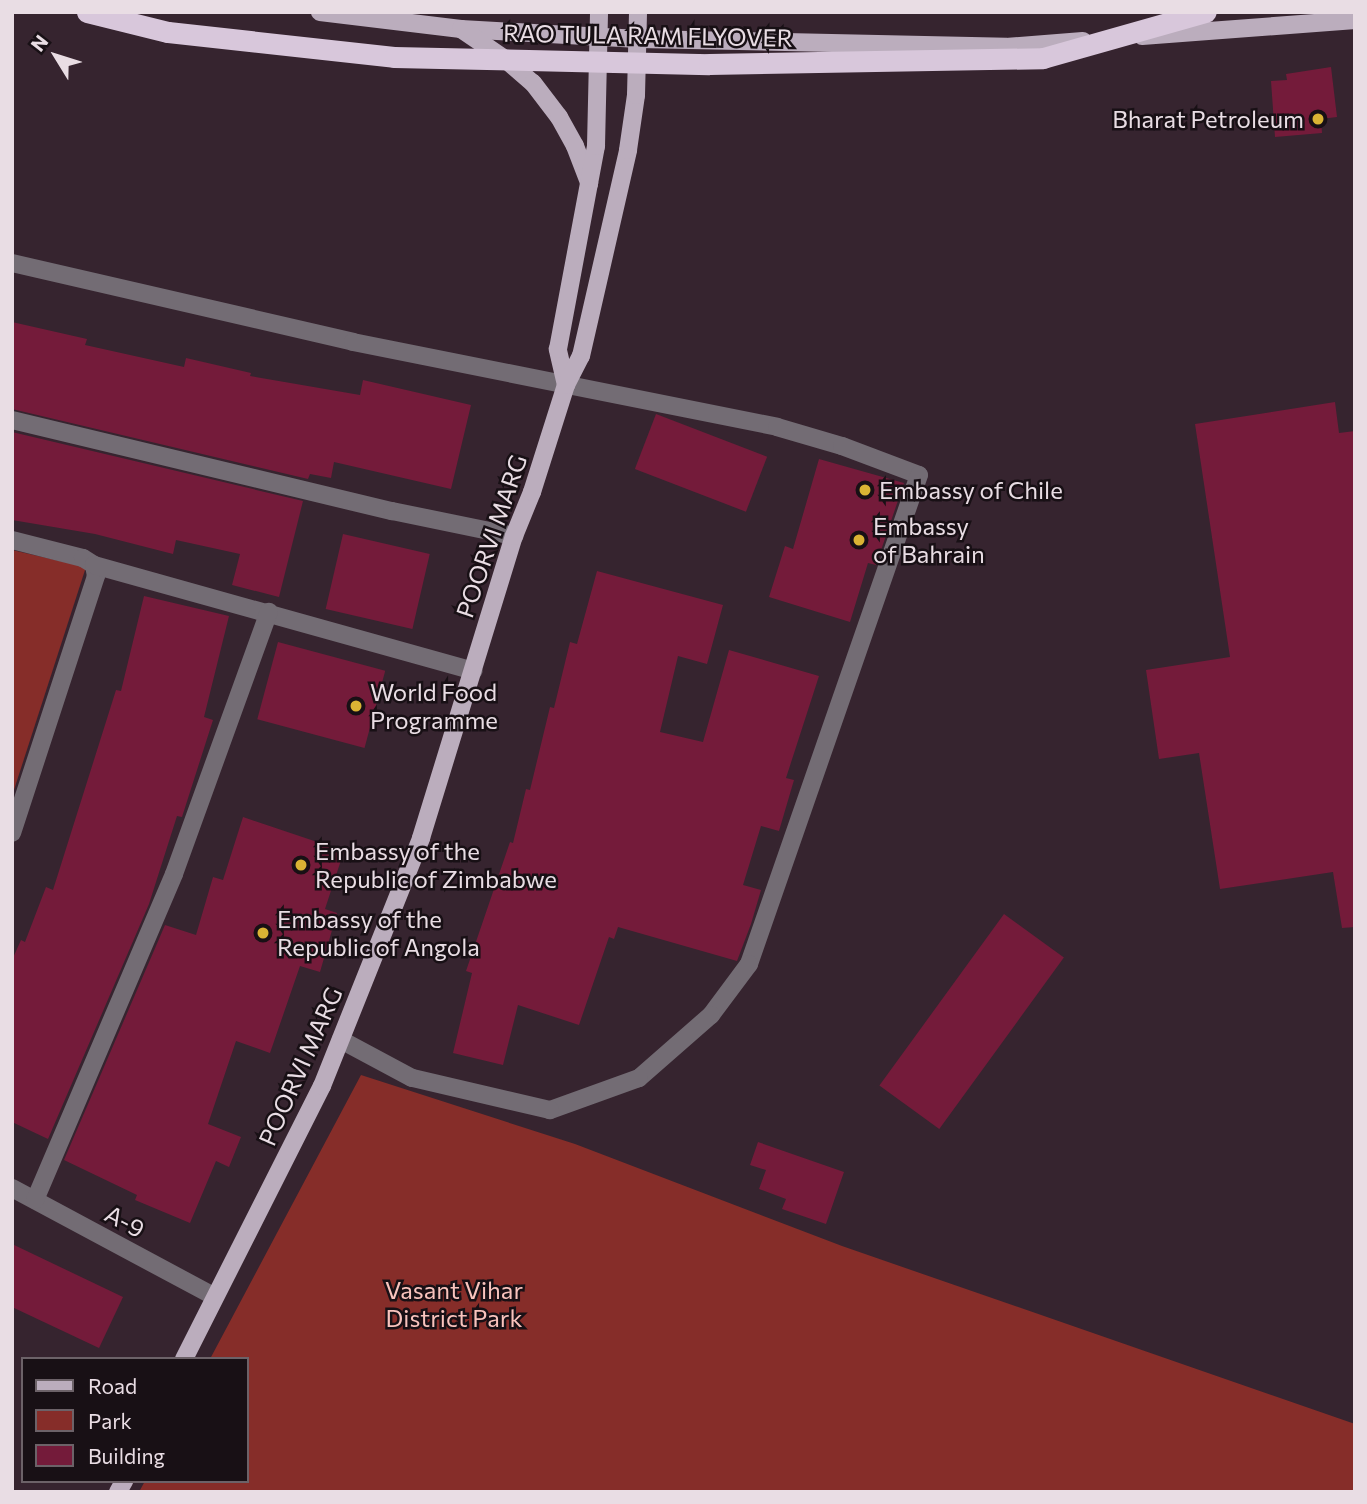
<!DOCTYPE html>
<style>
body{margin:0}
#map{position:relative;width:1367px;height:1504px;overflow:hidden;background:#36242f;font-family:Commissioner,sans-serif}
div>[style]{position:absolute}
.green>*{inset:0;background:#862d29}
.building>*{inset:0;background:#741b3a;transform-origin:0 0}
.minor>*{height:18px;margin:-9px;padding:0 9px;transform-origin:9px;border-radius:9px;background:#736c74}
.major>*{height:18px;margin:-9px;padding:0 9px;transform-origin:9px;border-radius:9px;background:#bbadbd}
.highway-bridge>*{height:21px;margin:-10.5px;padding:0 10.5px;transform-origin:10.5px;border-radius:10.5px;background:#d8c7db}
.dots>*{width:19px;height:19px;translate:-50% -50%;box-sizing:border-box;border:4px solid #181015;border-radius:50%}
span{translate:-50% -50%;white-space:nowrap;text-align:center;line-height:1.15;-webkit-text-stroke:5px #181015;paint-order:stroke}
.street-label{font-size:24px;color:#e9dde4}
.poi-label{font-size:24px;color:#e9dde4}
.right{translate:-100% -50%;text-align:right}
.left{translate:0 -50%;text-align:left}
.park-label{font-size:24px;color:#f9c3bd}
.frame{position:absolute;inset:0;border:14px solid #e9dde4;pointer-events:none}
.legend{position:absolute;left:21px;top:1357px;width:228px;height:126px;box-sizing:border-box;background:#181015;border:2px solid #6c6268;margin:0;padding:9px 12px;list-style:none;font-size:21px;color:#e9dde4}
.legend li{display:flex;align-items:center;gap:14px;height:35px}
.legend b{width:35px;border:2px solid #6c6268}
.north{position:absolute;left:21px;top:21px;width:70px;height:70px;-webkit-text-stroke:5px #181015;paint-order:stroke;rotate:308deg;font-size:19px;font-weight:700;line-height:28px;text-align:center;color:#e9dde4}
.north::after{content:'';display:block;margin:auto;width:24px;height:32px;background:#e9dde4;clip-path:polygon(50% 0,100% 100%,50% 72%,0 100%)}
</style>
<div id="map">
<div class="green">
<i style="clip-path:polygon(12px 550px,86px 567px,12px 796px)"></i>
<i style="clip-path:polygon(361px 1075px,575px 1144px,842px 1246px,1355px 1424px,1355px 1492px,139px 1492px,145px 1481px,247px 1481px,247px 1359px,210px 1359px)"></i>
</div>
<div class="building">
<i style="clip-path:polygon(1331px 67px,1337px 117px,1321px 119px,1322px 133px,1275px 137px,1271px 81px,1287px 80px,1286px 74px)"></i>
<i style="clip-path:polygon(12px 322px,87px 339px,85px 345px,184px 367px,186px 358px,251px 373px,250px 376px,360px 395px,363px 380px,471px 405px,451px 489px,334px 462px,331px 478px,310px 474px,308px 479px,12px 409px)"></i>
<i style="clip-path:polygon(1335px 402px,1339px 433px,1355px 431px,1355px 927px,1342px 928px,1333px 872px,1220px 889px,1199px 753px,1159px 759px,1146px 670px,1230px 657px,1195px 424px)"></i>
<i style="left:656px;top:414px;width:119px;height:59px;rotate:21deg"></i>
<i style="clip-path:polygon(12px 432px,303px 501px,279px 597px,232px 585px,240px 554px,176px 540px,173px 554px,95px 534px,12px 520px)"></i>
<i style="clip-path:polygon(819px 459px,904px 483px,876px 565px,868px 563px,850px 622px,769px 597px,785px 546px,793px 549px)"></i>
<i style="left:343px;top:534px;width:89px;height:77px;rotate:13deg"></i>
<i style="clip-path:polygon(597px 571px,723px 605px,707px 664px,678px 656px,660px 732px,703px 742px,729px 650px,819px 676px,786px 778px,794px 780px,779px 831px,761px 826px,743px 885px,761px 890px,751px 924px,737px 961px,618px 927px,614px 939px,609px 937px,579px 1025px,518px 1005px,503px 1065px,453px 1053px,472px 973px,466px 971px,510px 842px,513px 843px,526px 789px,530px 790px,550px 707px,554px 708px,570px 642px,577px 644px)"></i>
<i style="clip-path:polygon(144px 596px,229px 616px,204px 717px,213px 720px,182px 817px,177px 816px,149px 904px,48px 1139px,12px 1122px,12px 960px,21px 940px,25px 942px,46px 887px,53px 890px,116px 690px,121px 691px)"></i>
<i style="left:278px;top:642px;width:111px;height:80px;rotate:15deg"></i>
<i style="clip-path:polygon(243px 817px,344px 851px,325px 909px,337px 913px,320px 972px,300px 966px,270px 1053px,236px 1041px,208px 1124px,241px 1137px,229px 1167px,216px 1161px,190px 1223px,135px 1200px,137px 1195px,64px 1160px,165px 925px,196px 935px,213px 877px,223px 880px)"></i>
<i style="left:1004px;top:914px;width:74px;height:212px;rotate:36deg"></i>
<i style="clip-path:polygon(758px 1142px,844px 1172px,826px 1224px,782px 1209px,786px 1199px,759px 1189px,766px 1170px,750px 1165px)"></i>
<i style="clip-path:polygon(12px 1244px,123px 1297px,99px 1348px,12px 1307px)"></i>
</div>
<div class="minor">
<i style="left:12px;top:263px;width:350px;rotate:13deg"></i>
<i style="left:353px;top:342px;width:432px;rotate:11.3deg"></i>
<i style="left:777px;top:427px;width:68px;rotate:16.3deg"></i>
<i style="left:842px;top:446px;width:82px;rotate:20.6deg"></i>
<i style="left:919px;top:475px;width:518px;rotate:109.17deg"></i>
<i style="left:749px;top:964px;width:64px;rotate:126.7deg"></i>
<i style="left:711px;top:1015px;width:96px;rotate:138.8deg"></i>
<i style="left:639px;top:1078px;width:95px;rotate:160.2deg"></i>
<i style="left:550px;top:1110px;width:142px;rotate:-166.9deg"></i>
<i style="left:412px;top:1078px;width:81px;rotate:-151.8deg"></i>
<i style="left:12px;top:420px;width:391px;rotate:13.5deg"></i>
<i style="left:392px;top:511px;width:125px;rotate:11.6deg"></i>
<i style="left:12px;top:540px;width:73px;rotate:14.2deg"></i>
<i style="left:83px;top:558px;width:13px;rotate:32deg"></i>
<i style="left:94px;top:565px;width:11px;rotate:80deg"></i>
<i style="left:96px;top:576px;width:270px;rotate:108.1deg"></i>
<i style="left:94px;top:565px;width:394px;rotate:15.6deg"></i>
<i style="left:12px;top:1188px;width:230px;rotate:28.2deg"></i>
<i style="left:35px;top:1200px;width:354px;rotate:-66.9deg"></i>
<i style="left:174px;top:874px;width:279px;rotate:-70.1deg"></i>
</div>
<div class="major">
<i style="left:320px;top:12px;width:142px;rotate:6.9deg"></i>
<i style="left:461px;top:29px;width:178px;rotate:3.2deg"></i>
<i style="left:639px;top:39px;width:367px;rotate:1.2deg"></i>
<i style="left:1006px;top:47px;width:77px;rotate:-4.5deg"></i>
<i style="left:461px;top:29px;width:53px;rotate:34.3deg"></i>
<i style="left:505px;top:59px;width:37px;rotate:41deg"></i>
<i style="left:533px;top:83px;width:43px;rotate:52.6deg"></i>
<i style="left:559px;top:117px;width:33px;rotate:61deg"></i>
<i style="left:575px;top:146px;width:40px;rotate:69deg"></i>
<i style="left:1142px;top:36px;width:214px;rotate:-4.3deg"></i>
<i style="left:566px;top:385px;width:37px;rotate:-103deg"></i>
<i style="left:558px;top:349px;width:207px;rotate:-79.4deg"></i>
<i style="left:596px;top:146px;width:134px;rotate:-88.7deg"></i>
<i style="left:184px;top:1359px;width:306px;rotate:-63.2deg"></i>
<i style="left:322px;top:1086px;width:267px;rotate:-68.2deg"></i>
<i style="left:421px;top:838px;width:316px;rotate:-72.9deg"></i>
<i style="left:514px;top:536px;width:48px;rotate:-67.8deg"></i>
<i style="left:532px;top:492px;width:112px;rotate:-72.4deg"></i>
<i style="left:566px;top:385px;width:33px;rotate:-63deg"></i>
<i style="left:581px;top:356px;width:211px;rotate:-77.1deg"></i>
<i style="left:628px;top:150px;width:56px;rotate:-81.7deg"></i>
<i style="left:636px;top:95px;width:83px;rotate:-88.6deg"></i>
<i style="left:118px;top:1492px;width:13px;rotate:-61deg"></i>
</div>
<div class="highway-bridge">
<i style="left:87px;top:12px;width:83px;rotate:13.9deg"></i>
<i style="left:168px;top:32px;width:227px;rotate:6.3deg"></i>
<i style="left:394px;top:57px;width:315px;rotate:1.3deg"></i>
<i style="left:709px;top:64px;width:334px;rotate:-1deg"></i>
<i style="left:1043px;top:58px;width:169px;rotate:-15.8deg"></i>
</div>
<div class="dots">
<i style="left:1318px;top:119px;background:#dab334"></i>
<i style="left:865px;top:490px;background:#dab334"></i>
<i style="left:859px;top:540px;background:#dab334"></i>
<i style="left:356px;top:706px;background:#dab334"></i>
<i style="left:301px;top:865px;background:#dab334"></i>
<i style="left:263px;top:933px;background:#dab334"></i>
</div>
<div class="street-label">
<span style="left:648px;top:35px;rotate:1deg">RAO TULA RAM FLYOVER</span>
<span style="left:491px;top:536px;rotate:-71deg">POORVI MARG</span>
<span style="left:300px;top:1066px;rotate:-66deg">POORVI MARG</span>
<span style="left:125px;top:1221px;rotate:28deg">A-9</span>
</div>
<div class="poi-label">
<span class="right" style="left:1304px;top:119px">Bharat Petroleum</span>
<span class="left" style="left:879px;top:490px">Embassy of Chile</span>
<span class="left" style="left:873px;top:540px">Embassy<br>of Bahrain</span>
<span class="left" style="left:370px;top:706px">World Food<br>Programme</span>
<span class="left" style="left:315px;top:865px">Embassy of the<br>Republic of Zimbabwe</span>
<span class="left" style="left:277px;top:933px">Embassy of the<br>Republic of Angola</span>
</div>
<div class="park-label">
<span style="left:454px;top:1304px">Vasant Vihar<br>District Park</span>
</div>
<div class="frame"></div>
<ul class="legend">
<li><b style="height:9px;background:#bbadbd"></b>Road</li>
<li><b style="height:19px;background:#862d29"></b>Park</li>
<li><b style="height:19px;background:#741b3a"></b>Building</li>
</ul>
<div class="north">N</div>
</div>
